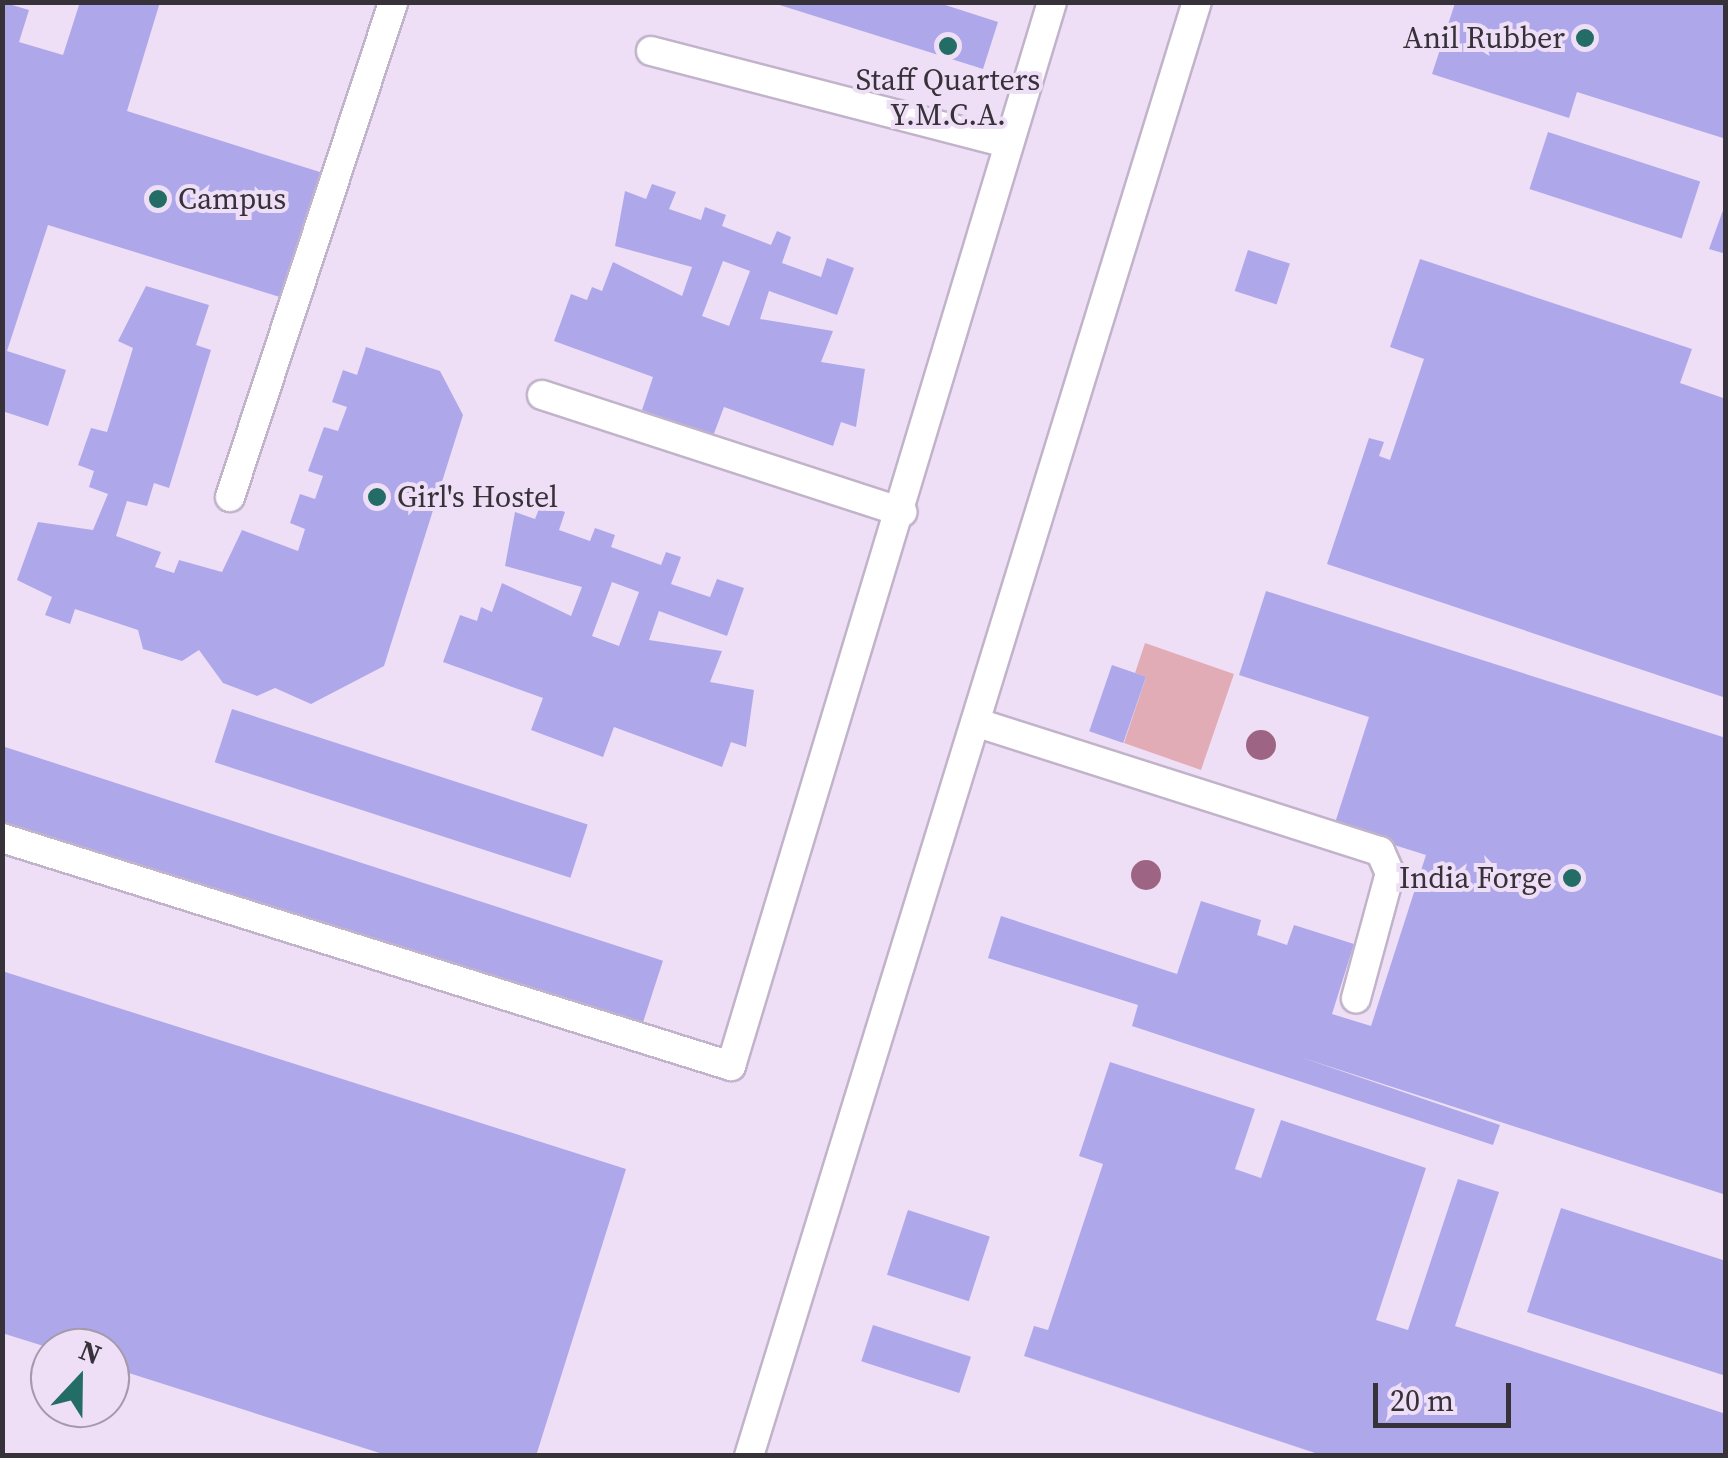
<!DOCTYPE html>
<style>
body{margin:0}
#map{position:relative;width:1728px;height:1458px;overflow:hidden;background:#eedff6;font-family:"Source Serif 4",serif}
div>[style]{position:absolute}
.green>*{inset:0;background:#e2acb7}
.building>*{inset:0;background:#aea8ea;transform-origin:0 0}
.roads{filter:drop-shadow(2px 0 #c1b3c9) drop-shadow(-2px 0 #c1b3c9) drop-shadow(0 2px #c1b3c9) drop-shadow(0 -2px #c1b3c9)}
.lane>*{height:28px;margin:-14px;padding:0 14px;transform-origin:14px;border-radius:14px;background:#fff}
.trees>*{width:30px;height:30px;margin:-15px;border-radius:50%;background:#9e6484}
.dots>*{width:28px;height:28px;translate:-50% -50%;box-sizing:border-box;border:5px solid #eedff6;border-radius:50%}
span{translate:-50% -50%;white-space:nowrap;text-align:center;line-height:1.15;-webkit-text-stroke:8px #eedff6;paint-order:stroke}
.poi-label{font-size:30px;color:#37313a}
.right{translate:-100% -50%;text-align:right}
.left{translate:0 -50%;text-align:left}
.frame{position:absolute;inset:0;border:5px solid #37313a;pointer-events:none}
.north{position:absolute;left:30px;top:1328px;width:100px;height:100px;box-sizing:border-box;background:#eedff6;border:2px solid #a599ab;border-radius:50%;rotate:22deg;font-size:28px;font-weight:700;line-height:40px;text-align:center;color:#37313a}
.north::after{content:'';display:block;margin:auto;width:35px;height:45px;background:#246d66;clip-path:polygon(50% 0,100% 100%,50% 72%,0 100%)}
.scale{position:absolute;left:1373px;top:1383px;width:138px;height:45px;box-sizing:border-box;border:5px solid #37313a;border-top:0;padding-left:12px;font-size:30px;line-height:35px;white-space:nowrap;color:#37313a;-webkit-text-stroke:8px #eedff6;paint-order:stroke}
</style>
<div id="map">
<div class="green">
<i style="clip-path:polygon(1145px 643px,1234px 674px,1201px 770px,1124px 743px,1146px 677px,1135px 673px)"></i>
</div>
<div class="building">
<i style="clip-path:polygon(2px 2px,29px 10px,19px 42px,63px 55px,80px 2px,160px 2px,127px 111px,323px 173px,283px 298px,48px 225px,7px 351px,66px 370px,48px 426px,2px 411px)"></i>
<i style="clip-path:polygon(770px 2px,936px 2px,998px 22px,983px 69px)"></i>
<i style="clip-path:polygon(1455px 3px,1726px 3px,1726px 139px,1577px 92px,1569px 118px,1432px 74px)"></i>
<i style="left:1548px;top:132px;width:160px;height:60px;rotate:18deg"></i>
<i style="clip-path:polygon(evenodd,652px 184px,676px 192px,669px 209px,701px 220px,705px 207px,726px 215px,722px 226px,771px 245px,777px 231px,791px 237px,782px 263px,821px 277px,827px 258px,854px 268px,837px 315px,769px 291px,760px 319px,833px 331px,821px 362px,865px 369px,856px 427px,841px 422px,833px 446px,724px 407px,713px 436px,642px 410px,653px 377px,554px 341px,571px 294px,587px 300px,592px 287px,602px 291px,613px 262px,682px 296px,692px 267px,615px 246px,625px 191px,646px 199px,652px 184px,723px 261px,750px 271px,729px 326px,702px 316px,723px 261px)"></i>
<i style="clip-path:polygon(1726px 202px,1726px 254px,1709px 249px)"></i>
<i style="left:1248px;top:250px;width:44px;height:43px;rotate:18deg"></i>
<i style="clip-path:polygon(1420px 259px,1692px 349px,1680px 383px,1726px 399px,1726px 698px,1327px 564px,1369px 438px,1384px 442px,1379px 456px,1390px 460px,1424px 359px,1390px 347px)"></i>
<i style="clip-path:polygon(146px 286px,209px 305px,196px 345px,211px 350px,169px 488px,154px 483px,147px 506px,127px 501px,116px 536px,161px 552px,155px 567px,174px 573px,179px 560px,222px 572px,242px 530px,298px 551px,305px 529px,290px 523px,300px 494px,315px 499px,323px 476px,308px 471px,324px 427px,338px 431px,347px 407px,332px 402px,343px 370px,357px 375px,366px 347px,440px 371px,463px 415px,384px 666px,311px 704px,275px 688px,257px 696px,223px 683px,199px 650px,182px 661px,143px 649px,138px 630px,75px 609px,70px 624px,45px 615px,52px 597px,17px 580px,38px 522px,93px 530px,108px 494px,89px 487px,94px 471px,78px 465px,91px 428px,107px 432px,133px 348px,118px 341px)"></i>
<i style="clip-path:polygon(evenodd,541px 504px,565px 512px,559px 530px,590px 541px,595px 528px,615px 535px,611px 547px,661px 565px,666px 552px,681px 557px,671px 584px,710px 597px,717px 579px,744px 588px,727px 636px,659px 611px,649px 640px,722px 651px,710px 682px,754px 690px,746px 747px,731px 742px,722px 767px,614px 727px,603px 757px,531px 730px,543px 698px,443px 662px,460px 615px,477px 621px,481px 607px,492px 612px,502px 583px,571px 616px,582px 587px,505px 566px,515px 512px,535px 519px,541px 504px,612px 582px,639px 592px,619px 646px,592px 636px,612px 582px)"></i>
<i style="clip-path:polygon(1266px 591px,1726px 738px,1726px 1195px,1300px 1057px,1500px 1125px,1493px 1145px,1132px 1026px,1138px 1005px,988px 958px,1001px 916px,1177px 974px,1201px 901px,1261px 920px,1257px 935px,1287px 945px,1294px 925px,1354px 944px,1332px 1014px,1371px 1026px,1426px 855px,1334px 826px,1369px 717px,1239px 675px)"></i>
<i style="left:1112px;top:665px;width:36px;height:70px;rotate:19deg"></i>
<i style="left:232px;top:709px;width:374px;height:56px;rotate:18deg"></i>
<i style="left:2px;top:746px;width:695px;height:74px;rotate:18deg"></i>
<i style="clip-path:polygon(2px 971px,626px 1169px,536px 1456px,389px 1456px,110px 1367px,110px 1348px,50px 1348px,2px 1333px)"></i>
<i style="clip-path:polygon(1110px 1062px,1255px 1109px,1235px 1169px,1261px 1178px,1281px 1120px,1426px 1168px,1376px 1320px,1408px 1330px,1458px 1179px,1499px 1192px,1455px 1326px,1726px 1414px,1726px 1456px,1324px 1456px,1024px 1356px,1034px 1326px,1048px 1330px,1103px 1164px,1079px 1156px)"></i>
<i style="clip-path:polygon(1561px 1208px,1726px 1261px,1726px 1376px,1527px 1312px)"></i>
<i style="left:908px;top:1210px;width:86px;height:68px;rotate:18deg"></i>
<i style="left:873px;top:1325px;width:103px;height:38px;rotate:18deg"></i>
</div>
<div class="roads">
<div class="lane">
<i style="left:651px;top:51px;width:367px;rotate:14.5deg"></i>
<i style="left:542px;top:395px;width:379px;rotate:18deg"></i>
<i style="left:230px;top:497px;width:520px;rotate:-71.74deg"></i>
<i style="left:981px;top:724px;width:419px;rotate:17.7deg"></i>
<i style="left:1380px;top:851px;width:24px;rotate:66deg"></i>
<i style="left:1390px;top:873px;width:130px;rotate:105.2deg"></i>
<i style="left:2px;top:838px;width:764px;rotate:17.37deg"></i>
<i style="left:731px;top:1066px;width:1111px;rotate:-73.21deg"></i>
<i style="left:749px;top:1456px;width:1521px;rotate:-72.88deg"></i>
</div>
</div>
<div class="trees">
<i style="left:1261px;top:745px"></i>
<i style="left:1146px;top:875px"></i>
</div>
<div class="dots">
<i style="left:1585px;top:38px;background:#246d66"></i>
<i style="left:948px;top:46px;background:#246d66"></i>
<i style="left:158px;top:199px;background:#246d66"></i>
<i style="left:377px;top:497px;background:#246d66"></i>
<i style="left:1572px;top:878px;background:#246d66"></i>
</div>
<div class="poi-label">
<span class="right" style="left:1565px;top:38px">Anil Rubber</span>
<span style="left:948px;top:97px">Staff Quarters<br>Y.M.C.A.</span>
<span class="left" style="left:178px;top:199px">Campus</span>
<span class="left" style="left:397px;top:497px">Girl's Hostel</span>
<span class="right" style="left:1552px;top:878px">India Forge</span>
</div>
<div class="frame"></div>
<div class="north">N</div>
<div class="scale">20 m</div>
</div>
